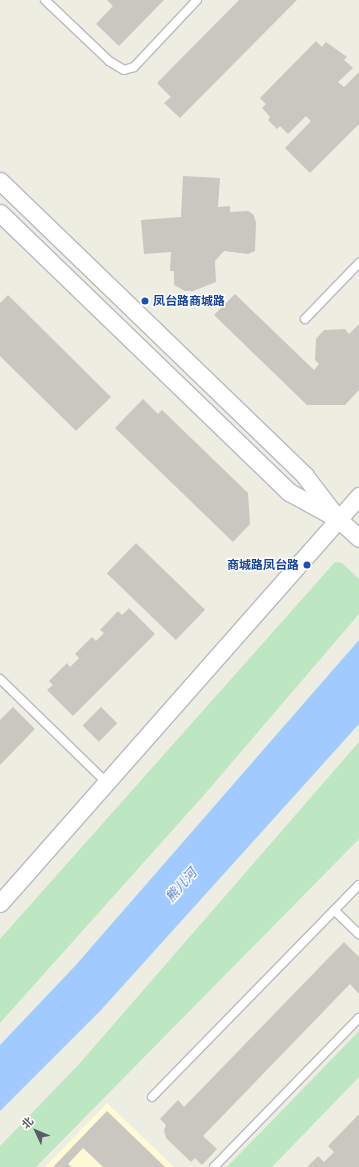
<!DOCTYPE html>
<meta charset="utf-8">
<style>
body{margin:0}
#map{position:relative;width:359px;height:1167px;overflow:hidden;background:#eeede2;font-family:Barlow,"Noto Sans SC",sans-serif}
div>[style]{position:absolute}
.commercial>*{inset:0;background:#fffad6}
.green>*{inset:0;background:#bde7c2}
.water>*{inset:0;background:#a1cbff}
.building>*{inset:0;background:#c9c7bf;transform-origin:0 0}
.roads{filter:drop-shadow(1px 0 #babbc2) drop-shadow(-1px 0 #babbc2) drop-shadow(0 1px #babbc2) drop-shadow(0 -1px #babbc2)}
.lane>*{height:8px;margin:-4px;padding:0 4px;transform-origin:4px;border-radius:4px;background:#fff}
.street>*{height:17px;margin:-8.5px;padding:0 8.5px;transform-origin:8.5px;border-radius:8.5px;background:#fff}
.dots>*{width:11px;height:11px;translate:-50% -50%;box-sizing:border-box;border:2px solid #fff;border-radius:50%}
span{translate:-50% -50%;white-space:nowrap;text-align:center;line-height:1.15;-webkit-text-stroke:3px #fff;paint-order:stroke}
.transit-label{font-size:12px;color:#164399;font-weight:700}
.left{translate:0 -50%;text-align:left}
.right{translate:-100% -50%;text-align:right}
.water-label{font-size:13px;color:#3e71c8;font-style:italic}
.north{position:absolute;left:16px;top:1111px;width:40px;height:40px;-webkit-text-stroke:3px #fff;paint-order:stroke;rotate:314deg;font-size:11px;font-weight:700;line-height:16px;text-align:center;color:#5a5d64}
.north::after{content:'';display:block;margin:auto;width:14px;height:18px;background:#5a5d64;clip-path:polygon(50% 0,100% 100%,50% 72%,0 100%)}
</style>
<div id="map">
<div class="commercial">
<i style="clip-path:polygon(107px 1103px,174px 1167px,45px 1167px)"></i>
</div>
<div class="green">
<i style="clip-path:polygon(335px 562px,342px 563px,359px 579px,359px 614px,204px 795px,0 1023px,0 939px)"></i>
<i style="clip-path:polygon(359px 742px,359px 839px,36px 1167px,0 1167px,0 1146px,80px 1063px)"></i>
<i style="clip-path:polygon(359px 1031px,359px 1077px,272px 1167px,227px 1167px)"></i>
</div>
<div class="water">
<i style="clip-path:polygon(359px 640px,359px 724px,101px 1010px,0 1111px,0 1045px,75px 966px)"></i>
</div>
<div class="building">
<i style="clip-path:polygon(107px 0,164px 0,119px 46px,96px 24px,113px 6px)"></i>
<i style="clip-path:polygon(239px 0,297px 0,180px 118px,164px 103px,171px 97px,157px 83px)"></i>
<i style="clip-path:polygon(316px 41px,322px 47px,326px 42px,347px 57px,344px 60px,353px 68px,338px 82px,344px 87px,359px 72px,359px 124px,310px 173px,285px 148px,311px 121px,306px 116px,288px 134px,280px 126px,277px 129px,268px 120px,270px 117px,262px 108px,266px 104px,260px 98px)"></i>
<i style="clip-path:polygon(183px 176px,220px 178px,218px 207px,230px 206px,230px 212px,248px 211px,253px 214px,256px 222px,255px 251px,248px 254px,224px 251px,215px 261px,216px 282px,193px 291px,185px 291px,174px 285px,174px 271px,170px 271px,171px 252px,144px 254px,141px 220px,181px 217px)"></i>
<i style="clip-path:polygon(235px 294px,314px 370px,319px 364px,315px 360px,316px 339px,324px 330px,345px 329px,349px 334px,359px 324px,359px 390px,345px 405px,307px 405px,214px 315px)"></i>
<i style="clip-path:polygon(8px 295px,111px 397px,76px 431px,0 356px,0 303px)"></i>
<i style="clip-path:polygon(143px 399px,158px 414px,162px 410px,248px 493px,250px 524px,233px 542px,115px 428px)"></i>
<i style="left:136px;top:543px;width:96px;height:42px;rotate:44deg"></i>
<i style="clip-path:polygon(129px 608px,155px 634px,73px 716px,47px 690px,53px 685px,49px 681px,67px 663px,70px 667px,79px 658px,75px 654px,92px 637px,96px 641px,104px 633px,100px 630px,118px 611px,122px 615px)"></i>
<i style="clip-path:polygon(13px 707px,35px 729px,0 765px,0 720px)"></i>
<i style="left:101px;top:707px;width:23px;height:26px;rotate:45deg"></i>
<i style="clip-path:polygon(344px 942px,359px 957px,359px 994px,350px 984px,203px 1136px,217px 1149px,202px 1165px,195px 1158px,191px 1162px,166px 1138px,164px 1130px,166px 1125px,160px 1119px,178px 1100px,184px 1107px)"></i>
<i style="clip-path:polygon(107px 1111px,165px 1167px,103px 1167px,83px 1148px,68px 1164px,72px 1167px,53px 1167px)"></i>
<i style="clip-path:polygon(359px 1114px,359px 1167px,307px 1167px,318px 1156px,324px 1162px,334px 1152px,328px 1146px)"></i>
</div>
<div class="roads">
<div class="lane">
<i style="left:45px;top:0;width:88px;rotate:43.6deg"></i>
<i style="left:109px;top:61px;width:17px;rotate:31deg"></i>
<i style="left:124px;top:70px;width:10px;rotate:-17deg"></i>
<i style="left:134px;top:67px;width:92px;rotate:-46.8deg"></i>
<i style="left:305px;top:319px;width:78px;rotate:-46deg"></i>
<i style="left:0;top:679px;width:148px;rotate:44.2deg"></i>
<i style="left:334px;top:910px;width:35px;rotate:44deg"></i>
<i style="left:152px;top:1097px;width:296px;rotate:-45.7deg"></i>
<i style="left:214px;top:1167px;width:208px;rotate:-45.8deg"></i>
</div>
<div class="street">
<i style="left:0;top:181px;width:424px;rotate:44deg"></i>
<i style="left:305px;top:476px;width:54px;rotate:52.5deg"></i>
<i style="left:338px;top:519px;width:28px;rotate:42deg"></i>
<i style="left:0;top:213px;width:402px;rotate:44deg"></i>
<i style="left:289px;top:492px;width:50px;rotate:28.6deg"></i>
<i style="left:0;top:903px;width:543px;rotate:-48.59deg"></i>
</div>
</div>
<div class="dots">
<i style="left:145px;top:301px;background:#1a4fb4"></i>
<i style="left:307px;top:565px;background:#1a4fb4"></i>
</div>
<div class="transit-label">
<span class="left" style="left:153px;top:301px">凤台路商城路</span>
<span class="right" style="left:299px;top:565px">商城路凤台路</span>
</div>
<div class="water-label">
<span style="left:181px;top:885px;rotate:-49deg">熊儿河</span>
</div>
<div class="north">北</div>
</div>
